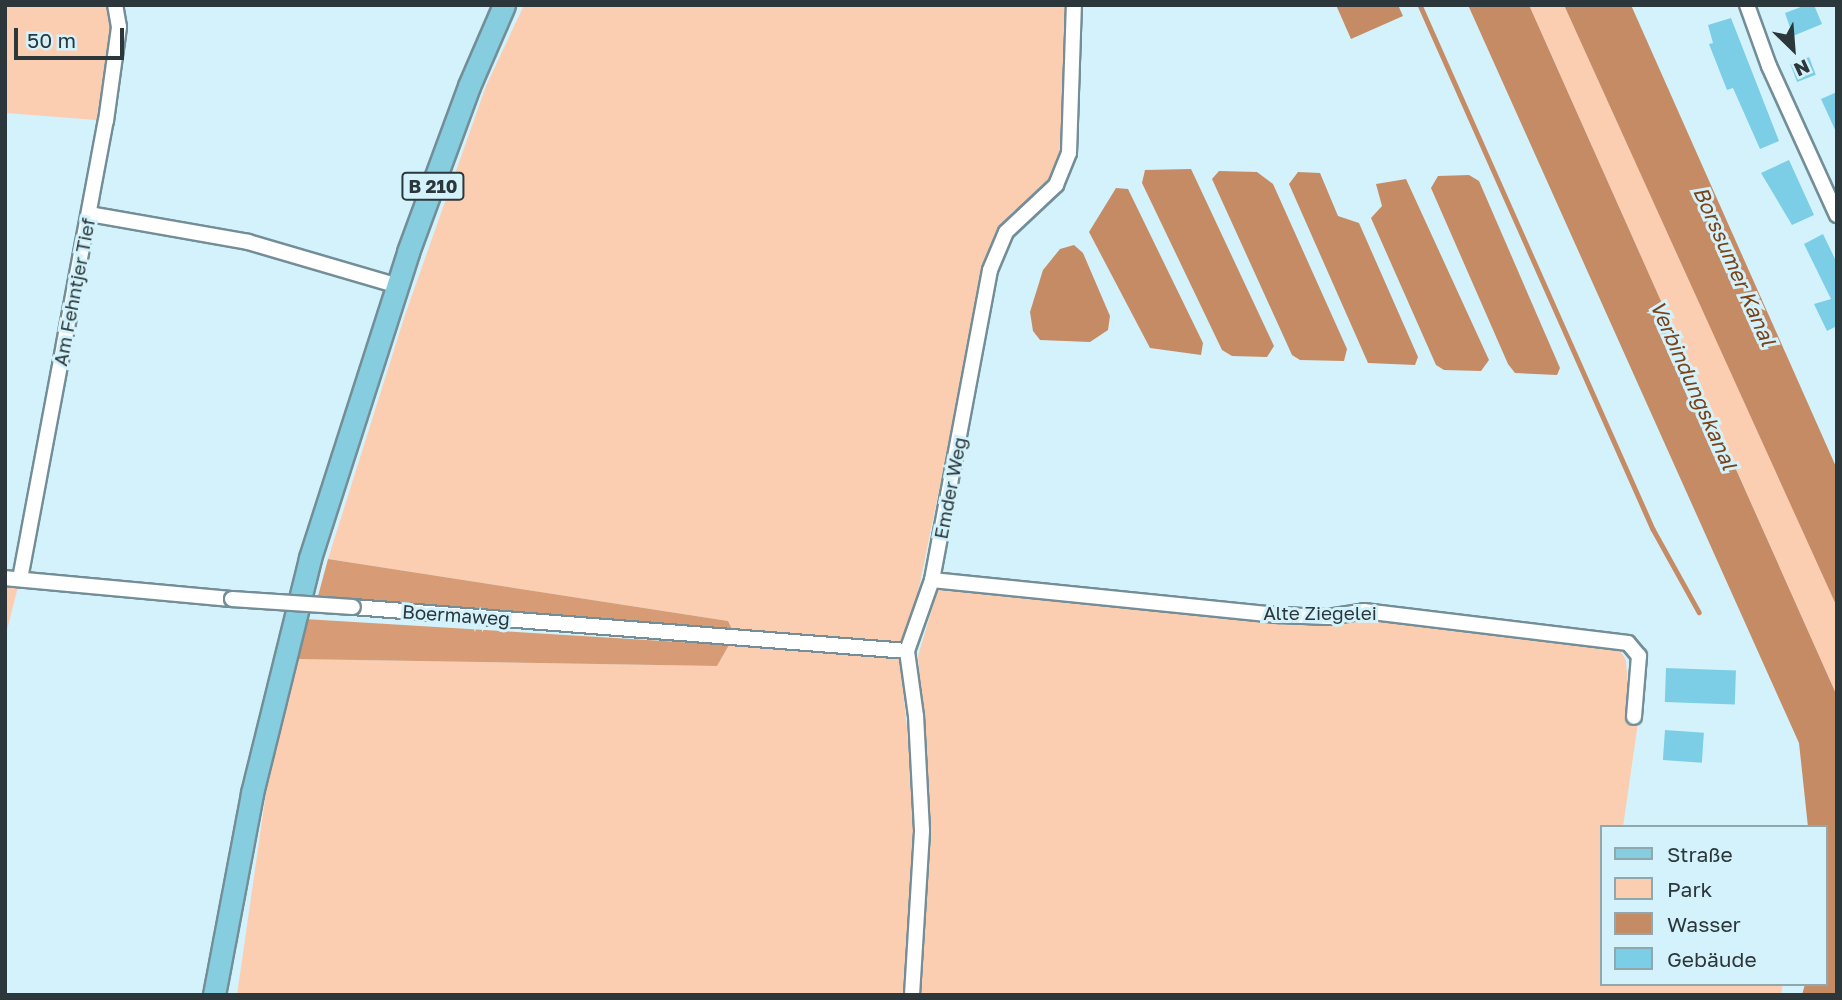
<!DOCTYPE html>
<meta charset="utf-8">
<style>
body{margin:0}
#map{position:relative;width:1842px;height:1000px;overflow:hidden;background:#d4f2fb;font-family:"Golos Text",sans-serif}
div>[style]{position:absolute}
.green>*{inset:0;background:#fcceb1}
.forest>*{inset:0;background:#d79c75}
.water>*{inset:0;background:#c58b65}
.stream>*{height:4.5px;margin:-2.25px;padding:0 2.25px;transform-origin:2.25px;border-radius:2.25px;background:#c58b65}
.building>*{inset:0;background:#7bcee6;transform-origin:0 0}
.roads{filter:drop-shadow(2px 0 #738e97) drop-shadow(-2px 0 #738e97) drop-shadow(0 2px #738e97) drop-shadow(0 -2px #738e97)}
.street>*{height:14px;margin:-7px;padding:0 7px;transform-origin:7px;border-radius:7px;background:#fff}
.primary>*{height:21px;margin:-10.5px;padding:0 10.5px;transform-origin:10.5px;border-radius:10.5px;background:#86cddf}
.bridges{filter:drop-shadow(2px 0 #738e97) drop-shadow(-2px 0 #738e97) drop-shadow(0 2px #738e97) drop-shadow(0 -2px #738e97)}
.street-bridge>*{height:14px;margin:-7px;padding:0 7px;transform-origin:7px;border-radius:7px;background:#fff}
span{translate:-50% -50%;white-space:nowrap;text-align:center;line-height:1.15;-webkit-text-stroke:6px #d4f2fb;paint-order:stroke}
.shield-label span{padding:2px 5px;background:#d4f2fb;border:2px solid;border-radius:5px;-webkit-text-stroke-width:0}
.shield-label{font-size:18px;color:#2b373a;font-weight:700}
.street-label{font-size:19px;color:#2b373a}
.water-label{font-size:21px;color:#7a4218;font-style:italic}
.frame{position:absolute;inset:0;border:7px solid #2b373a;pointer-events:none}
.legend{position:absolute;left:1600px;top:825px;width:228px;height:161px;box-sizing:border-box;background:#d4f2fb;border:2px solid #90a7ae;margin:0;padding:9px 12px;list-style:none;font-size:21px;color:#2b373a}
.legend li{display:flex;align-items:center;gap:14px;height:35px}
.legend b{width:35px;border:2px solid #90a7ae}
.north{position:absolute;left:1758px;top:14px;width:70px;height:70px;-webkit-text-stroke:5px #d4f2fb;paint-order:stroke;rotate:155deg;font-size:19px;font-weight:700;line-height:28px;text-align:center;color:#2b373a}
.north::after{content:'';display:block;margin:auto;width:24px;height:32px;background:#2b373a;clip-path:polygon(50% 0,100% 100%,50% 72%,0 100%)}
.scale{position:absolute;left:14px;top:28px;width:110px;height:32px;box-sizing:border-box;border:4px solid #2b373a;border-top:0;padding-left:9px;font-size:21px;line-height:24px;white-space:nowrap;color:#2b373a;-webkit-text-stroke:5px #d4f2fb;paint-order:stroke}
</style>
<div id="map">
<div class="green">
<i style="clip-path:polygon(5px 5px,108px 5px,111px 27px,97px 120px,5px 113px)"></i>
<i style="clip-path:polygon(524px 5px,1066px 5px,1064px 151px,1053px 176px,1036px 197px,1012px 212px,987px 256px,907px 646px,733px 631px,728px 621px,328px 559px,405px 315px,486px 86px)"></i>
<i style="clip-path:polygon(1529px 5px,1564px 5px,1754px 422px,1837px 607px,1837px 696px)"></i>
<i style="clip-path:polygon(5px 578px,20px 579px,5px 638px)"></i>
<i style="clip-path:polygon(938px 589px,1326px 624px,1366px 617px,1619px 649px,1626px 660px,1630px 719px,1638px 723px,1623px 827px,1602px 827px,1602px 984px,1783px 984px,1781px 995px,918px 995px,928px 831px,918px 656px)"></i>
<i style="clip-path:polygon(729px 645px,900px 659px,917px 829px,909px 995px,237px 995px,266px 793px,297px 659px,717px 666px)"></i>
</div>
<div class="forest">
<i style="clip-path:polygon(328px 559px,728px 621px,733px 631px,318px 596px)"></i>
<i style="clip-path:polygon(305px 619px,729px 645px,717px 666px,297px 659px)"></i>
</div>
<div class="water">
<i style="clip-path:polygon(1336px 5px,1398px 5px,1403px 16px,1351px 39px)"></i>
<i style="clip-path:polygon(1468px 5px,1529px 5px,1837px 696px,1837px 995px,1802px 995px,1805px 984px,1826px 984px,1826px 827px,1808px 827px,1799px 743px)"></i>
<i style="clip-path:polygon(1564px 5px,1631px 5px,1837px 469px,1837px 607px)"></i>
<i style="clip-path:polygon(1191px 169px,1274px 346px,1267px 357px,1232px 356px,1222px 350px,1142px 183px,1145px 170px)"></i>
<i style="clip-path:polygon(1219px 171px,1257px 172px,1273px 184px,1347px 349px,1344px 361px,1300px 360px,1292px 355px,1212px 179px)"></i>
<i style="clip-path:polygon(1298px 172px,1320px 173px,1338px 216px,1359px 223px,1418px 357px,1415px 365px,1368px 363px,1289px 184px)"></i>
<i style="clip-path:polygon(1469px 175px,1479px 181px,1560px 368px,1557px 375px,1515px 373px,1508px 364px,1431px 188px,1438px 176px)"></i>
<i style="clip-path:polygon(1406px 179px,1489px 360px,1481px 371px,1444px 370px,1436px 365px,1371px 218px,1382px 206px,1376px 184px)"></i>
<i style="clip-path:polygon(1116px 188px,1128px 189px,1203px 343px,1201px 355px,1150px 348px,1089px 232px)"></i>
<i style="clip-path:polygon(1074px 245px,1083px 253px,1110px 316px,1108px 330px,1090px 342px,1040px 340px,1033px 331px,1030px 312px,1043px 270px,1060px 249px)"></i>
</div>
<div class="stream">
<i style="left:1420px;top:5px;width:573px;rotate:66.03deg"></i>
<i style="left:1653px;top:529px;width:95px;rotate:61deg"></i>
</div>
<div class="building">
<i style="clip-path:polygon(1806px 5px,1814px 5px,1822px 24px,1793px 36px,1785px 13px)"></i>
<i style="clip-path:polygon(1731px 18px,1779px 141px,1760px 149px,1733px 88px,1727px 90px,1709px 44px,1713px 43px,1708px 25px)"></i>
<i style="left:1809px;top:57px;width:19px;height:20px;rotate:69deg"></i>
<i style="clip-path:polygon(1837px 92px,1837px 134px,1821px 99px)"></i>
<i style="clip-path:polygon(1789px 160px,1814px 215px,1792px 225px,1761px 173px)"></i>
<i style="clip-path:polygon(1823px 234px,1837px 263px,1837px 326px,1827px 331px,1814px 304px,1831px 299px,1804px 244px)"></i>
<i style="left:1666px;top:668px;width:70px;height:34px;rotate:2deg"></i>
<i style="left:1665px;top:730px;width:39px;height:30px;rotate:4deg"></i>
</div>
<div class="roads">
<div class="street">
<i style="left:1747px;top:5px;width:65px;rotate:70.2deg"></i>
<i style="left:1769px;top:66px;width:164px;rotate:65.5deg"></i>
<i style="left:90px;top:214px;width:160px;rotate:10deg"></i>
<i style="left:248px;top:242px;width:156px;rotate:16.3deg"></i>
<i style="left:5px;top:578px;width:228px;rotate:5.3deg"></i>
<i style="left:20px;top:579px;width:466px;rotate:-79.4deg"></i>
<i style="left:106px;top:121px;width:95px;rotate:-82.1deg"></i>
<i style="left:119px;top:27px;width:22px;rotate:-100deg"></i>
<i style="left:932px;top:580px;width:349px;rotate:5.8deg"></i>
<i style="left:1279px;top:615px;width:49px;rotate:2.3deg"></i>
<i style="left:1328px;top:617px;width:36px;rotate:-9deg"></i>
<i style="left:1364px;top:611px;width:266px;rotate:6.9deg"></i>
<i style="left:1628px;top:643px;width:17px;rotate:50deg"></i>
<i style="left:1639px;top:656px;width:61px;rotate:94.7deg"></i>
<i style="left:353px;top:607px;width:556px;rotate:4.54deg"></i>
<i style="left:912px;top:995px;width:165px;rotate:-86.5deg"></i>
<i style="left:922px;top:830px;width:114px;rotate:-93deg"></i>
<i style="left:916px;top:716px;width:66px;rotate:-97.9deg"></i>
<i style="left:907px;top:651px;width:75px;rotate:-70.6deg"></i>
<i style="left:932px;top:580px;width:315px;rotate:-79.4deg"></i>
<i style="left:990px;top:270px;width:41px;rotate:-67.2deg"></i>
<i style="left:1006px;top:232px;width:69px;rotate:-43.2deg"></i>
<i style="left:1056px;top:185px;width:35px;rotate:-68deg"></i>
<i style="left:1069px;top:153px;width:148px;rotate:-88.1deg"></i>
</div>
<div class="primary">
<i style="left:214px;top:995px;width:206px;rotate:-79.3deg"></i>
<i style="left:252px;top:793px;width:242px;rotate:-76.1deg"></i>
<i style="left:310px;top:558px;width:321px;rotate:-72.2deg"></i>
<i style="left:408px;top:252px;width:177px;rotate:-69.8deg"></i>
<i style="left:469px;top:86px;width:88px;rotate:-66.6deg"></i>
</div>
</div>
<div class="bridges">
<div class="street-bridge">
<i style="left:232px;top:599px;width:121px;rotate:3.8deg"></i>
</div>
</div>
<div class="shield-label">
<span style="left:433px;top:186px">B 210</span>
</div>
<div class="street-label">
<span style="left:74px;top:292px;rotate:-79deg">Am Fehntjer Tief</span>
<span style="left:950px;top:488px;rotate:-79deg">Emder Weg</span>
<span style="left:1320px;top:613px">Alte Ziegelei</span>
<span style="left:456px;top:615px;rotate:4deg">Boermaweg</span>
</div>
<div class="water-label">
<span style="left:1735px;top:266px;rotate:66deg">Borssumer Kanal</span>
<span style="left:1694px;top:385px;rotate:66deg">Verbindungskanal</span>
</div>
<div class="frame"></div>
<ul class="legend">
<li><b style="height:9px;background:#86cddf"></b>Straße</li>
<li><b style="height:19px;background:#fcceb1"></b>Park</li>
<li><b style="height:19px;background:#c58b65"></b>Wasser</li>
<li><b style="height:19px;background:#7bcee6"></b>Gebäude</li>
</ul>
<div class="north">N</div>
<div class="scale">50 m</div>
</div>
